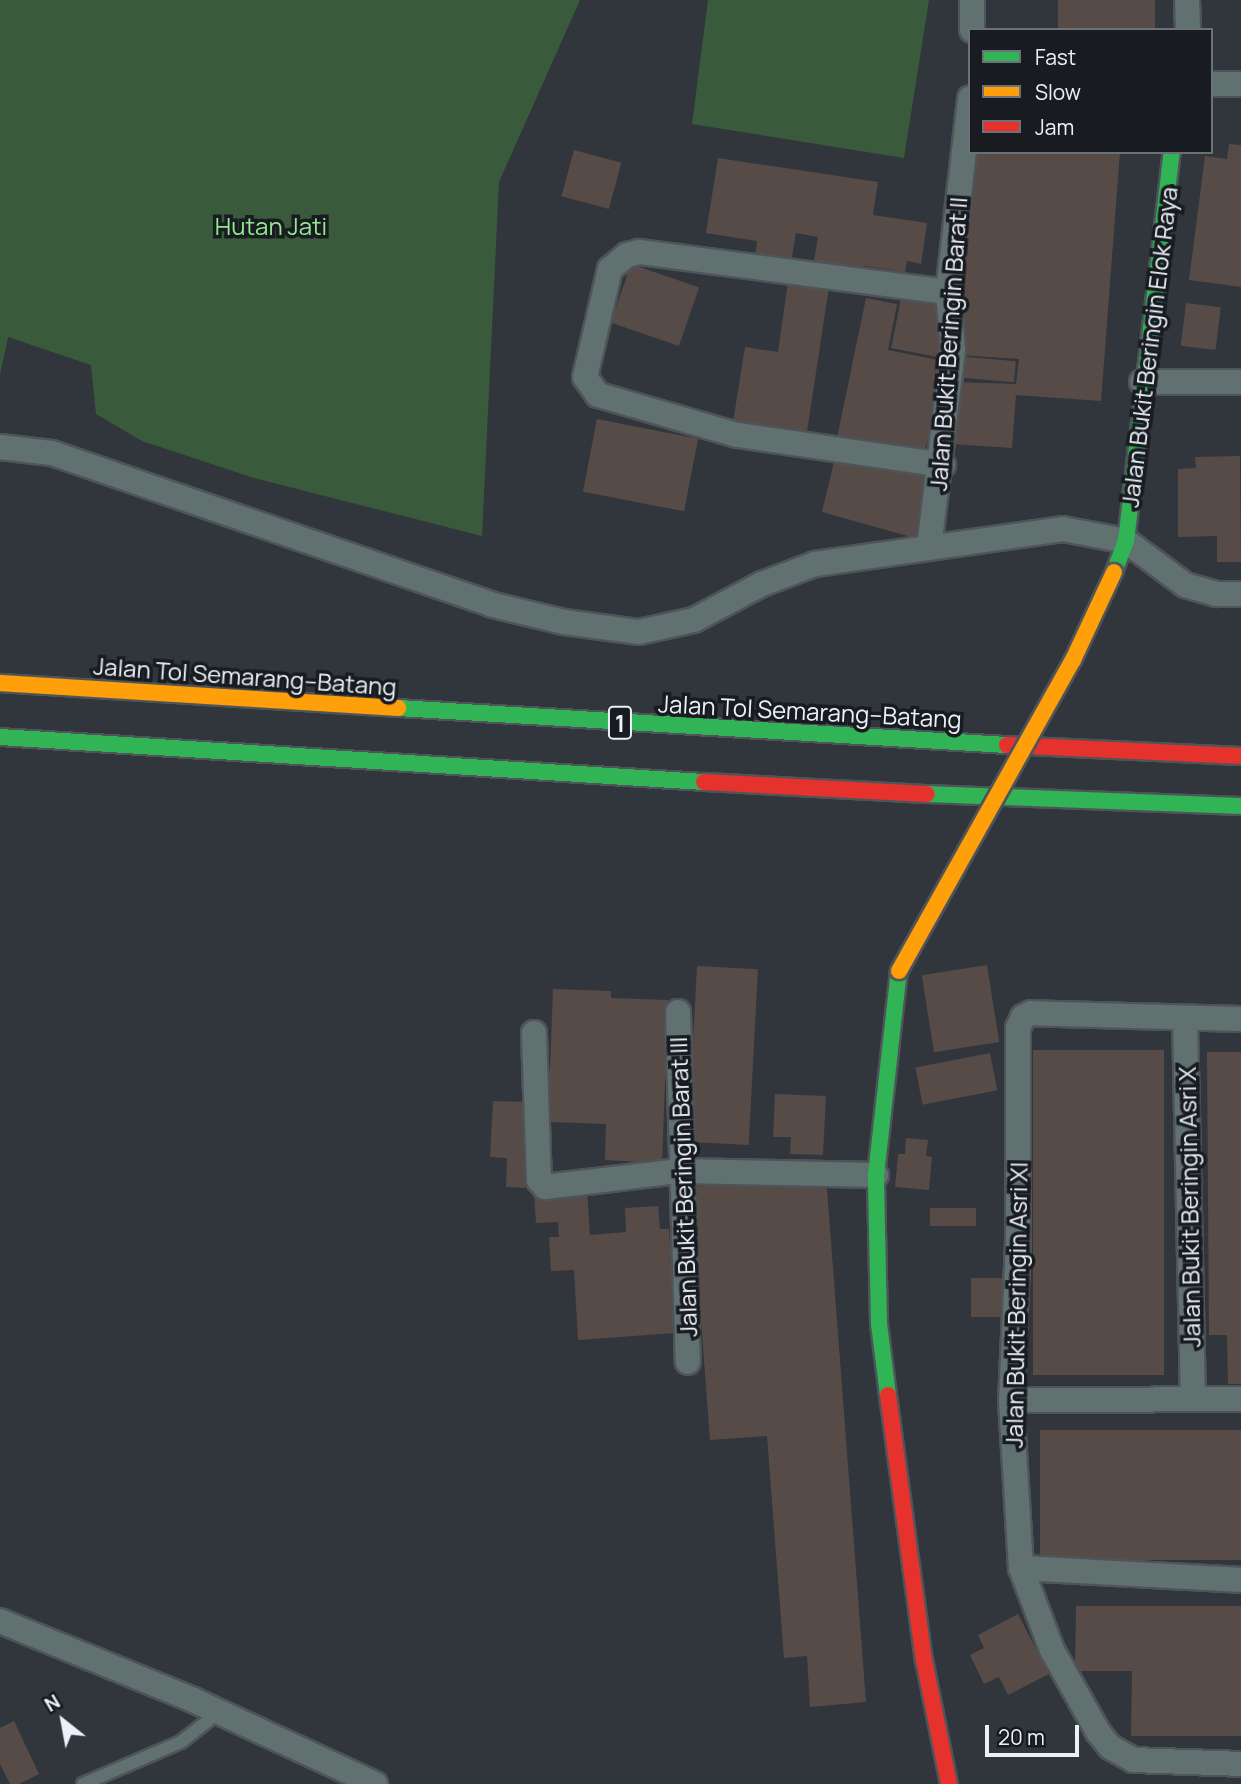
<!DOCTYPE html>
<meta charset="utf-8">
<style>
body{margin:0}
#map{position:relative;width:1241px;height:1784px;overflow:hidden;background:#30363c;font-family:Manrope,sans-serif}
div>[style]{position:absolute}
.green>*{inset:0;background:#3a5b3b}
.building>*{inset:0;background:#574b47;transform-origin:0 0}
.roads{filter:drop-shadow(2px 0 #4f5459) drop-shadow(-2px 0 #4f5459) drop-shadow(0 2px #4f5459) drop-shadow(0 -2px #4f5459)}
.lane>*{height:12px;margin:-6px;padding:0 6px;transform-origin:6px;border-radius:6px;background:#61716f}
.street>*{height:24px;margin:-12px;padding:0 12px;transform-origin:12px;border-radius:12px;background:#61716f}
.fast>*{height:16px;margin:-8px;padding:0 8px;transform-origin:8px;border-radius:8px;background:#30b455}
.slow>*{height:16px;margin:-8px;padding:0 8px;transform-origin:8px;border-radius:8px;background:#ff9f0a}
.jam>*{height:16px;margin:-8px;padding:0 8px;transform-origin:8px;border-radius:8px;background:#e5322d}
.bridges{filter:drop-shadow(2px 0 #4f5459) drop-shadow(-2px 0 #4f5459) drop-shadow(0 2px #4f5459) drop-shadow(0 -2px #4f5459)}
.slow-bridge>*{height:16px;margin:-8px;padding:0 8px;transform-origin:8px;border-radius:8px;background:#ff9f0a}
span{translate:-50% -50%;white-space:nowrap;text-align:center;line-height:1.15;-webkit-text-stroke:7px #181c21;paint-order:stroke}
.shield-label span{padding:2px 5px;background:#181c21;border:2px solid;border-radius:5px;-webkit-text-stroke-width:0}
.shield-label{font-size:23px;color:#ebf1f8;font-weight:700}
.park-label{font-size:24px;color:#92ea8f}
.street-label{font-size:24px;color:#ebf1f8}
.legend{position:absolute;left:968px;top:28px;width:245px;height:126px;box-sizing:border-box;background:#181c21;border:2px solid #6c7177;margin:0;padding:9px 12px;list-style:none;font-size:21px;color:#ebf1f8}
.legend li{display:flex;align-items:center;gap:14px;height:35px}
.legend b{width:35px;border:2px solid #6c7177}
.north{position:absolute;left:28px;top:1686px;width:70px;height:70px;-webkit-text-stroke:5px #181c21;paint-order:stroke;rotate:329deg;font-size:19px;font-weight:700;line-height:28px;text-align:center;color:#ebf1f8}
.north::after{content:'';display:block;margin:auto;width:24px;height:32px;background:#ebf1f8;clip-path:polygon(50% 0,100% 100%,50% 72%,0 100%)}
.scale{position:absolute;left:985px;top:1725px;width:94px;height:32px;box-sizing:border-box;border:4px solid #ebf1f8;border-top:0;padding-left:9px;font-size:21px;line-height:24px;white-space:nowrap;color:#ebf1f8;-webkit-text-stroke:5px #181c21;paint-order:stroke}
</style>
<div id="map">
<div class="green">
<i style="clip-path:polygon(0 0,580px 0,499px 182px,482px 536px,254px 478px,142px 441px,96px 414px,91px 365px,8px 337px,0 375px)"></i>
<i style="clip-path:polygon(708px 0,929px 0,904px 158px,692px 124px)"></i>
</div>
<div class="building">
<i style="left:1058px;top:0;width:97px;height:30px"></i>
<i style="clip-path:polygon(1229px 144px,1241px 145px,1241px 287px,1189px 280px,1205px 156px,1227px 159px)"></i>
<i style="left:574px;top:150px;width:49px;height:48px;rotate:15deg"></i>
<i style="clip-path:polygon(973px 152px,1120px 152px,1101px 401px,1016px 395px,1012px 448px,951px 444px,956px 382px,1016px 384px,1019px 359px,958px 355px)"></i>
<i style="clip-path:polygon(718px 158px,878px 182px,873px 215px,927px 223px,921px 264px,907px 261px,905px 272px,865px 266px,863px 274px,813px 266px,818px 237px,796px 233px,791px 263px,755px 257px,757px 241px,706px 233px)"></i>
<i style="left:631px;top:264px;width:72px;height:62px;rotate:19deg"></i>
<i style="clip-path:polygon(788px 282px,829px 287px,806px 438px,733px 422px,745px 347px,778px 352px)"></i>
<i style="clip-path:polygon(866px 298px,897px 304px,888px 350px,943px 361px,925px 452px,837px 438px)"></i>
<i style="left:901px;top:298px;width:49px;height:51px;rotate:11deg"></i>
<i style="left:1186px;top:303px;width:35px;height:43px;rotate:7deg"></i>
<i style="left:956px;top:356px;width:60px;height:21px;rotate:5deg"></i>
<i style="left:597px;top:419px;width:103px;height:74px;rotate:11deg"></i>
<i style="clip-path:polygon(1240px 456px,1241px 562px,1217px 562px,1217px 536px,1178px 537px,1178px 469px,1196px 468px,1195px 457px)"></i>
<i style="clip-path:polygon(835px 458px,894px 472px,896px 466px,931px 474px,915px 538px,822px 512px)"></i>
<i style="left:987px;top:965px;width:78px;height:66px;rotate:81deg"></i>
<i style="left:697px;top:966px;width:61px;height:176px;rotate:3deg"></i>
<i style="clip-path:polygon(553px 989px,611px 991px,611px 998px,668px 1000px,662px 1163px,605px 1160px,606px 1124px,548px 1122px)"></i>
<i style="left:1164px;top:1050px;width:325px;height:131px;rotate:90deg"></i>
<i style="clip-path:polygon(1207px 1052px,1241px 1052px,1241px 1384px,1228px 1384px,1227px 1335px,1209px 1335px)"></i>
<i style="left:990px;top:1053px;width:38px;height:76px;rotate:79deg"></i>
<i style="clip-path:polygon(775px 1094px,826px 1096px,823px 1155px,790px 1154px,791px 1137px,773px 1137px)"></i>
<i style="clip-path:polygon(493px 1101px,529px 1102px,525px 1188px,506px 1187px,507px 1158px,490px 1157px)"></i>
<i style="clip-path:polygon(906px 1138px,928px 1140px,926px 1156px,932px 1157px,929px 1190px,895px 1187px,898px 1154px,905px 1154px)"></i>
<i style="clip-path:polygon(826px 1176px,866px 1702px,810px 1707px,807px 1656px,784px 1658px,767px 1436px,710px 1440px,691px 1187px)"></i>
<i style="clip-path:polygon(587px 1190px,590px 1235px,626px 1232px,625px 1208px,658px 1206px,660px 1229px,669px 1229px,675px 1333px,578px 1340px,574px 1270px,551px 1271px,549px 1237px,559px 1237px,558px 1222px,536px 1223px,534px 1193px)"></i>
<i style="left:930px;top:1208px;width:46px;height:18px"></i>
<i style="left:971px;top:1278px;width:34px;height:39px"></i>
<i style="left:1040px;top:1430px;width:201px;height:130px"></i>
<i style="clip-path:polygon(1076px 1606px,1241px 1606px,1241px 1736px,1131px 1736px,1132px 1671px,1075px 1671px)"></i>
<i style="clip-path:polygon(1018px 1614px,1049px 1674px,1008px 1695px,999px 1677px,984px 1684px,970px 1655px,984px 1648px,978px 1635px)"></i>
<i style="clip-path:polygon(14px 1721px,39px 1774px,19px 1784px,10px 1784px,0 1764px,0 1728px)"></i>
</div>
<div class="roads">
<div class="lane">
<i style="left:83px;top:1784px;width:107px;rotate:-23.2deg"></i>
<i style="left:181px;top:1742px;width:48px;rotate:-38.3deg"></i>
</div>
<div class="street">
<i style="left:1187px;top:0;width:30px;rotate:88deg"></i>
<i style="left:972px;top:30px;width:30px;rotate:-90deg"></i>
<i style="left:1211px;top:84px;width:30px"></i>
<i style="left:1142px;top:382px;width:99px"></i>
<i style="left:0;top:447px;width:52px;rotate:6.6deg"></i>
<i style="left:52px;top:453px;width:466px;rotate:19deg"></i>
<i style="left:493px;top:605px;width:73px;rotate:13.5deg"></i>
<i style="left:564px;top:622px;width:76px;rotate:7.6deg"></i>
<i style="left:639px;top:632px;width:56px;rotate:-12.3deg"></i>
<i style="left:694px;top:620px;width:77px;rotate:-27.9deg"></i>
<i style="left:762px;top:584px;width:57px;rotate:-20.7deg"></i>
<i style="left:815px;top:564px;width:250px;rotate:-8deg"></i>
<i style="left:1063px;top:529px;width:64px;rotate:10.8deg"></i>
<i style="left:1126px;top:541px;width:74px;rotate:36.7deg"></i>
<i style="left:1185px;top:585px;width:33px;rotate:16deg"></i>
<i style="left:1217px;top:594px;width:24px"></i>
<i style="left:943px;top:465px;width:208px;rotate:-171.7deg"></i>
<i style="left:737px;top:435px;width:145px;rotate:-163.9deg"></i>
<i style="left:598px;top:395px;width:22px;rotate:-126deg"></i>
<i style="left:585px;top:377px;width:111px;rotate:-77deg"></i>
<i style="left:610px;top:269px;width:22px;rotate:-39deg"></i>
<i style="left:627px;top:255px;width:12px;rotate:-14deg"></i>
<i style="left:639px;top:252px;width:312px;rotate:7.4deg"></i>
<i style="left:929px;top:548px;width:200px;rotate:-83.1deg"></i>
<i style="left:953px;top:349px;width:57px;rotate:-95deg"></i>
<i style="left:948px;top:292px;width:195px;rotate:-83.5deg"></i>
<i style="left:678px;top:1012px;width:350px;rotate:88.4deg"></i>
<i style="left:1185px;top:1019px;width:377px;rotate:88.8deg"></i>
<i style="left:1241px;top:1019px;width:210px;rotate:-178.4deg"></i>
<i style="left:1031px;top:1013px;width:9px;rotate:153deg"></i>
<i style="left:1023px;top:1017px;width:12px;rotate:114deg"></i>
<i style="left:1018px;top:1028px;width:214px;rotate:90deg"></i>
<i style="left:1018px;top:1242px;width:158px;rotate:92.5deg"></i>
<i style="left:1011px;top:1400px;width:168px;rotate:86.6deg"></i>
<i style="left:1021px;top:1568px;width:88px;rotate:69.3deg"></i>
<i style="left:1052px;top:1650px;width:94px;rotate:60.7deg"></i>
<i style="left:1098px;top:1732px;width:19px;rotate:51deg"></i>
<i style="left:1110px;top:1747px;width:26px;rotate:29deg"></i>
<i style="left:1133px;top:1760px;width:108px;rotate:2.1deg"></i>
<i style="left:534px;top:1033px;width:147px;rotate:88.1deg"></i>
<i style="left:539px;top:1180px;width:9px;rotate:49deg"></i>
<i style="left:545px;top:1187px;width:136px;rotate:-6.8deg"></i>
<i style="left:680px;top:1171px;width:196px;rotate:1.2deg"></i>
<i style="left:1011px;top:1400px;width:230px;rotate:-0.2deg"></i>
<i style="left:1021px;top:1568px;width:220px;rotate:3.1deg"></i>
<i style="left:0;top:1621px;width:206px;rotate:22.2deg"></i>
<i style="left:191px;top:1699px;width:203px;rotate:24.8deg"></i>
</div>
<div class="fast">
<i style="left:1114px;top:572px;width:33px;rotate:-69deg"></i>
<i style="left:1126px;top:541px;width:392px;rotate:-83.3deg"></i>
<i style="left:398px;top:708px;width:610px;rotate:3.48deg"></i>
<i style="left:0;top:737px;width:705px;rotate:3.66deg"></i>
<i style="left:927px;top:794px;width:314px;rotate:2.2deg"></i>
<i style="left:888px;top:1395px;width:72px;rotate:-97.2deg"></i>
<i style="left:879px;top:1324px;width:149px;rotate:-91.2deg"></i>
<i style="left:876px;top:1175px;width:205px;rotate:-83.6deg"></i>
</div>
<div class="slow">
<i style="left:0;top:683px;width:399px;rotate:3.6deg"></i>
</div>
<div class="jam">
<i style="left:1007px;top:745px;width:234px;rotate:2.7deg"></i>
<i style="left:704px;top:782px;width:223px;rotate:3.1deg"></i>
<i style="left:888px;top:1395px;width:267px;rotate:82.3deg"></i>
<i style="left:924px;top:1660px;width:126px;rotate:78.6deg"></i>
</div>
</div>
<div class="bridges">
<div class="slow-bridge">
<i style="left:899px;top:971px;width:356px;rotate:-60.8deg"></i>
<i style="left:1073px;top:660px;width:97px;rotate:-65deg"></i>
</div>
</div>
<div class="shield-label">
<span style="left:620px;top:723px">1</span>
</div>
<div class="park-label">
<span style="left:271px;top:226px">Hutan Jati</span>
</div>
<div class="street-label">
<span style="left:948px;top:344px;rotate:-86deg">Jalan Bukit Beringin Barat II</span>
<span style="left:1149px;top:347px;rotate:-83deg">Jalan Bukit Beringin Elok Raya</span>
<span style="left:245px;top:676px;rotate:4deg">Jalan Tol Semarang–Batang</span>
<span style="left:810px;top:711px;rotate:3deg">Jalan Tol Semarang–Batang</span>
<span style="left:683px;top:1187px;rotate:-92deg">Jalan Bukit Beringin Barat III</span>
<span style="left:1189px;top:1207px;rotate:-91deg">Jalan Bukit Beringin Asri X</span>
<span style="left:1016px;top:1305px;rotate:-89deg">Jalan Bukit Beringin Asri XI</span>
</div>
<ul class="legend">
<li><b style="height:9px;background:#30b455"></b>Fast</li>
<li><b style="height:9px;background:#ff9f0a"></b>Slow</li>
<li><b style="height:9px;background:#e5322d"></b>Jam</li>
</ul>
<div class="north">N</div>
<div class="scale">20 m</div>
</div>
